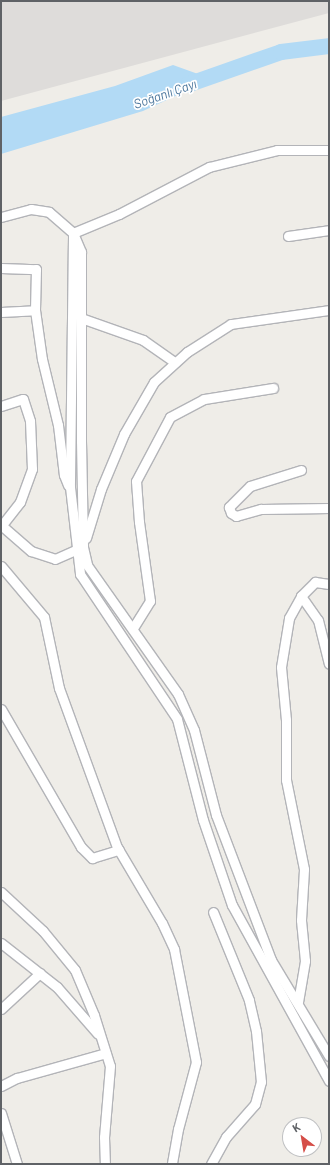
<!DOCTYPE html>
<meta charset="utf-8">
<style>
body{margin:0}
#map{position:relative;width:330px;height:1165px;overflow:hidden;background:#efede8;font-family:Barlow,sans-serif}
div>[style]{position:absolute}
.industrial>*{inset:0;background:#dedcda}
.water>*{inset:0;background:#b2daf5}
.river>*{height:16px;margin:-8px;padding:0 8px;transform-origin:8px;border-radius:8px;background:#b2daf5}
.roads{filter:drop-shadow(1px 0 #b3b4b8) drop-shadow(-1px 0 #b3b4b8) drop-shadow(0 1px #b3b4b8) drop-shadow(0 -1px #b3b4b8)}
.minor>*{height:9px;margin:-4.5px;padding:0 4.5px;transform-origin:4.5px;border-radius:4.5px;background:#fff}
span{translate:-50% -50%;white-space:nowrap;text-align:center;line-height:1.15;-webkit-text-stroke:3.5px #fff;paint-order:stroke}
.water-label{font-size:13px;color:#4c779d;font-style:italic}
.frame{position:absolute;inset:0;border:2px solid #5f6266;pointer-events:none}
.north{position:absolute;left:282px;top:1117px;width:40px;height:40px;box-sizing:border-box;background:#fff;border:1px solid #bfc0c2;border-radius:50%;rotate:329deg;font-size:11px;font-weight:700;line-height:16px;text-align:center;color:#5f6266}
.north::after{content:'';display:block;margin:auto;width:14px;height:18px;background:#d54e48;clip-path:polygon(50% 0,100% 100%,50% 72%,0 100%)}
</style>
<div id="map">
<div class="industrial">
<i style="clip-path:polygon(1px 1px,329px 1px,329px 13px,1px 101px)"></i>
</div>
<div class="water">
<i style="clip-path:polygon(173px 65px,212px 79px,143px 111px,1px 154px,1px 117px,115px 86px)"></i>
</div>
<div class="river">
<i style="left:187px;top:85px;width:100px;rotate:-19.3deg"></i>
<i style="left:281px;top:52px;width:48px;rotate:-7.1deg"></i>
</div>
<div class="roads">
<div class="minor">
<i style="left:1px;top:217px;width:31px;rotate:-15deg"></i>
<i style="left:31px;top:209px;width:18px;rotate:9deg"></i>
<i style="left:49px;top:212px;width:32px;rotate:41deg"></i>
<i style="left:73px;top:233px;width:21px;rotate:67deg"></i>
<i style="left:81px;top:252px;width:189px;rotate:90deg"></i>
<i style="left:81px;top:441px;width:106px;rotate:88.9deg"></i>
<i style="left:83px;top:547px;width:18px;rotate:77deg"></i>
<i style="left:87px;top:565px;width:158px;rotate:54.8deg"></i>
<i style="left:178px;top:694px;width:39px;rotate:66deg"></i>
<i style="left:194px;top:730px;width:88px;rotate:75.5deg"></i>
<i style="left:216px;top:815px;width:155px;rotate:69.2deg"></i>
<i style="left:271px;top:960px;width:112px;rotate:58.9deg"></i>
<i style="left:73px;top:233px;width:50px;rotate:-22.4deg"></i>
<i style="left:119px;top:214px;width:102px;rotate:-27.6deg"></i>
<i style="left:209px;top:167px;width:70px;rotate:-14deg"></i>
<i style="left:277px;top:150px;width:52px"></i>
<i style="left:73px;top:236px;width:251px;rotate:90.7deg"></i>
<i style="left:70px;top:487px;width:88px;rotate:83.4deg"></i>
<i style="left:80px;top:574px;width:174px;rotate:56.2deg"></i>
<i style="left:177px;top:719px;width:104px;rotate:75.6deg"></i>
<i style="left:203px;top:820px;width:90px;rotate:71.2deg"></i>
<i style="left:232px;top:905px;width:201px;rotate:61.1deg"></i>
<i style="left:288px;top:236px;width:41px;rotate:-8.3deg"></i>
<i style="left:1px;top:268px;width:35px;rotate:2deg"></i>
<i style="left:36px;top:269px;width:41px;rotate:91.4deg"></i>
<i style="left:35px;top:310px;width:49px;rotate:81.9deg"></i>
<i style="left:42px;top:359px;width:68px;rotate:76.4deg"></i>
<i style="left:58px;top:425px;width:50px;rotate:83.2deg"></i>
<i style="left:64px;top:475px;width:11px;rotate:68deg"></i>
<i style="left:1px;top:312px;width:34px;rotate:-3deg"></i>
<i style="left:81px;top:318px;width:66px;rotate:19.5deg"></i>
<i style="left:143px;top:340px;width:39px;rotate:35deg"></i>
<i style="left:1px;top:406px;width:23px;rotate:-18deg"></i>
<i style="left:23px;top:399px;width:23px;rotate:72deg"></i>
<i style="left:30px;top:421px;width:48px;rotate:87.6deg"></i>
<i style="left:32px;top:469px;width:35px;rotate:110deg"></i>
<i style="left:20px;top:502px;width:29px;rotate:128deg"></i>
<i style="left:301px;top:470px;width:53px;rotate:162.6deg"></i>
<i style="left:250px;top:486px;width:30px;rotate:135deg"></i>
<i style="left:229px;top:507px;width:6px;rotate:72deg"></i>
<i style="left:231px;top:513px;width:6px;rotate:31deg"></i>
<i style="left:236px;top:516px;width:26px;rotate:-16deg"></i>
<i style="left:261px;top:509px;width:68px;rotate:-0.8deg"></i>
<i style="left:1px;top:525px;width:40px;rotate:41deg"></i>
<i style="left:31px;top:551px;width:25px;rotate:18deg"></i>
<i style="left:55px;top:559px;width:27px;rotate:-24deg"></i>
<i style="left:86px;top:538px;width:51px;rotate:-73deg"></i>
<i style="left:101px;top:489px;width:60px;rotate:-67.3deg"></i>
<i style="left:124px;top:434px;width:60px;rotate:-60deg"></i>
<i style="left:154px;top:382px;width:45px;rotate:-42.3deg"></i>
<i style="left:187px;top:352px;width:52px;rotate:-32.5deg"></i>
<i style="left:231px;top:324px;width:99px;rotate:-8.1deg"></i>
<i style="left:1px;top:566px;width:67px;rotate:49.9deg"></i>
<i style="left:44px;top:617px;width:73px;rotate:78.1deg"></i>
<i style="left:59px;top:688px;width:169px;rotate:70deg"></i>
<i style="left:117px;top:847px;width:88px;rotate:59.4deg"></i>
<i style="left:162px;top:923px;width:29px;rotate:65deg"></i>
<i style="left:174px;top:949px;width:115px;rotate:79deg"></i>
<i style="left:196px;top:1062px;width:69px;rotate:105deg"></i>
<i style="left:178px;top:1129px;width:36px;rotate:100deg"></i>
<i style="left:301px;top:596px;width:29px;rotate:55deg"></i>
<i style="left:318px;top:620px;width:45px;rotate:76deg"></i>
<i style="left:133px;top:628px;width:32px;rotate:-58deg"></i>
<i style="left:150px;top:601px;width:80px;rotate:-97.9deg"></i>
<i style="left:139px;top:522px;width:41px;rotate:-94.2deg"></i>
<i style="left:136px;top:481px;width:72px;rotate:-62deg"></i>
<i style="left:170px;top:417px;width:38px;rotate:-28deg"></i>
<i style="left:204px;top:399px;width:70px;rotate:-9.1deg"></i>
<i style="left:1px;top:709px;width:160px;rotate:59.9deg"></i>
<i style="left:81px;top:847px;width:16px;rotate:45deg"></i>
<i style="left:92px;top:858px;width:28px;rotate:-17deg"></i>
<i style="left:1px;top:892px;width:57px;rotate:42.9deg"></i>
<i style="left:43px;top:931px;width:50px;rotate:50.6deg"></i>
<i style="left:75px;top:970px;width:49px;rotate:67.1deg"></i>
<i style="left:94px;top:1015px;width:53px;rotate:72.6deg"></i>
<i style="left:110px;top:1066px;width:71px;rotate:94.8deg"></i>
<i style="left:104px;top:1137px;width:27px;rotate:88deg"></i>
<i style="left:1px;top:943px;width:71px;rotate:38.2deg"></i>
<i style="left:57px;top:987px;width:62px;rotate:48.9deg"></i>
<i style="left:298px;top:1002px;width:42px;rotate:-80.3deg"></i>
<i style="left:305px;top:961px;width:41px;rotate:-95.6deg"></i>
<i style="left:301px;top:920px;width:51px;rotate:-86.6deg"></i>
<i style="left:304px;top:869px;width:91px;rotate:-101.4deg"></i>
<i style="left:286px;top:780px;width:60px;rotate:-90deg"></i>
<i style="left:286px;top:720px;width:53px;rotate:-95.4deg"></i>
<i style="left:281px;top:667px;width:50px;rotate:-80.7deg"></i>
<i style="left:289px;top:618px;width:25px;rotate:-61deg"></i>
<i style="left:301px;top:596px;width:20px;rotate:-45deg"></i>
<i style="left:315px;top:582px;width:14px;rotate:8deg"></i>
<i style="left:1px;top:1009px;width:53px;rotate:-42.7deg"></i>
<i style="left:1px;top:1086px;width:18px;rotate:-27deg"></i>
<i style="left:17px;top:1078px;width:92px;rotate:-15.7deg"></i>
<i style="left:1px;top:1113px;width:53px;rotate:72.6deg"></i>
<i style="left:211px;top:1164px;width:31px;rotate:-61deg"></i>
<i style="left:226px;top:1137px;width:44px;rotate:-48.7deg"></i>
<i style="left:255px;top:1104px;width:23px;rotate:-75deg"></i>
<i style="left:261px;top:1082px;width:51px;rotate:-95.6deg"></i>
<i style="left:256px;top:1031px;width:32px;rotate:-103deg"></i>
<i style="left:249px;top:1000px;width:95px;rotate:-112.2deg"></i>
</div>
</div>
<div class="water-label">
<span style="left:165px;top:94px;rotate:-19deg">Soğanlı Çayı</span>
</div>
<div class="frame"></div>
<div class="north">K</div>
</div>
